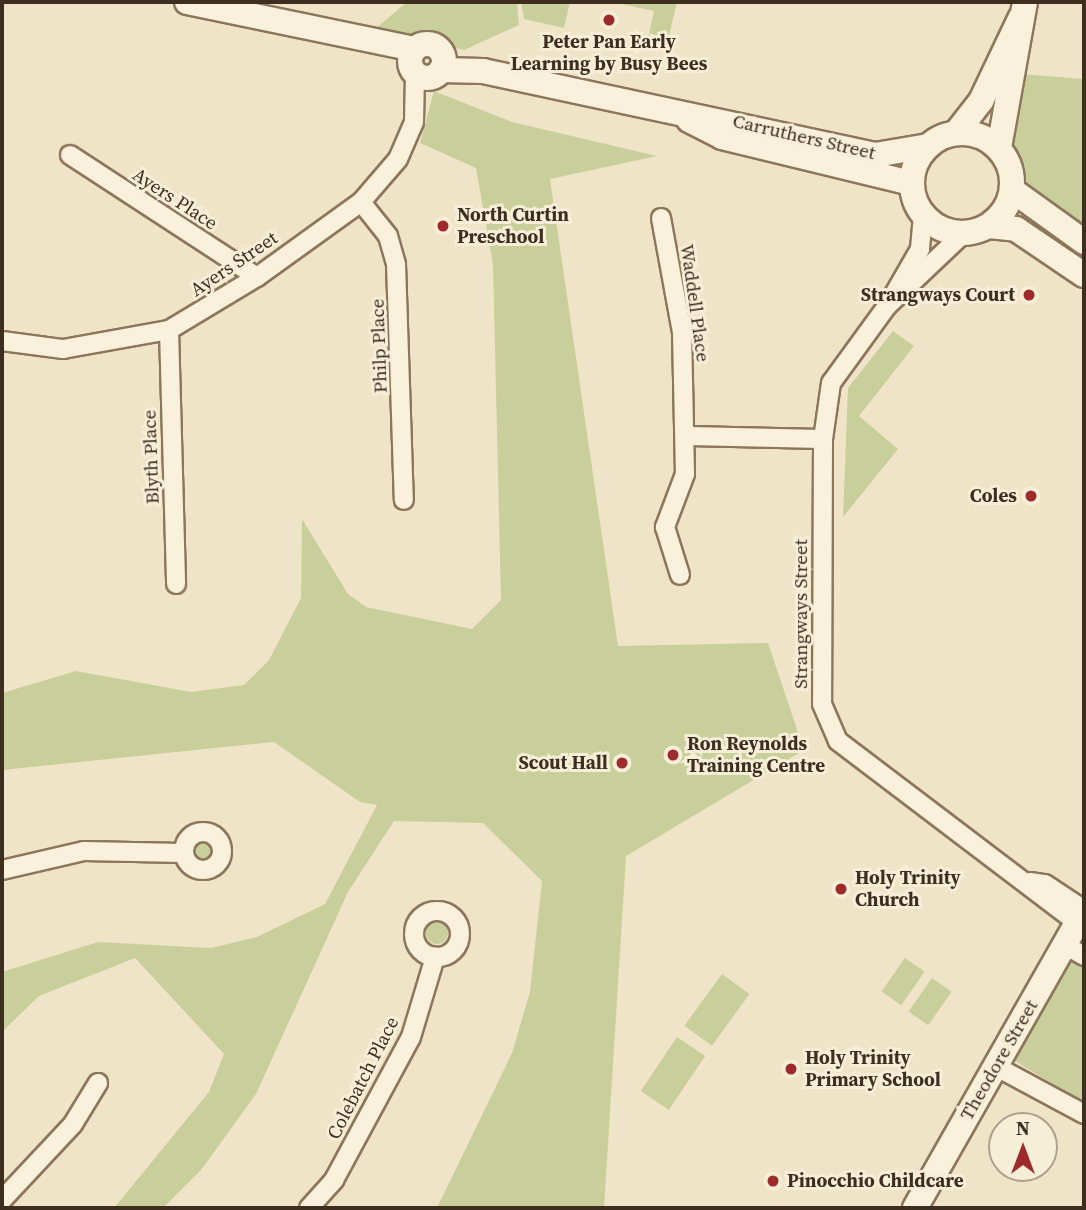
<!DOCTYPE html>
<style>
body{margin:0}
#map{position:relative;width:1086px;height:1210px;overflow:hidden;background:#f0e4c8;font-family:"Source Serif 4",serif}
div>[style]{position:absolute}
.green>*{inset:0;background:#c9cf9b;transform-origin:0 0}
.round{border-radius:50%}
.roads{filter:drop-shadow(2px 0 #8d765c) drop-shadow(-2px 0 #8d765c) drop-shadow(0 2px #8d765c) drop-shadow(0 -2px #8d765c)}
.minor>*{height:18px;margin:-9px;padding:0 9px;transform-origin:9px;border-radius:9px;background:#faf1dc}
.minor>.ring{margin:-9px;padding:0;box-sizing:content-box;background:none;border:18px solid #faf1dc;border-radius:50%}
.secondary>*{height:24px;margin:-12px;padding:0 12px;transform-origin:12px;border-radius:12px;background:#faf1dc}
.secondary>.ring{margin:-12px;padding:0;box-sizing:content-box;background:none;border:24px solid #faf1dc;border-radius:50%}
.dots>*{width:19px;height:19px;translate:-50% -50%;box-sizing:border-box;border:4px solid #f7eed8;border-radius:50%}
span{translate:-50% -50%;white-space:nowrap;text-align:center;line-height:1.15;-webkit-text-stroke:6px #f7eed8;paint-order:stroke}
.poi-label{font-size:19px;color:#3d2e20;font-weight:700}
.left{translate:0 -50%;text-align:left}
.right{translate:-100% -50%;text-align:right}
.street-label{font-size:19px;color:#3d2e20}
.frame{position:absolute;inset:0;border:4px solid #3d2e20;pointer-events:none}
.north{position:absolute;left:988px;top:1112px;width:70px;height:70px;box-sizing:border-box;background:#f7eed8;border:2px solid #ada18e;border-radius:50%;rotate:0deg;font-size:19px;font-weight:700;line-height:28px;text-align:center;color:#3d2e20}
.north::after{content:'';display:block;margin:auto;width:24px;height:32px;background:#9e2a2b;clip-path:polygon(50% 0,100% 100%,50% 72%,0 100%)}
</style>
<div id="map">
<div class="green">
<i style="clip-path:polygon(407px 2px,517px 2px,519px 25px,464px 50px,375px 29px)"></i>
<i style="clip-path:polygon(521px 2px,570px 2px,564px 28px,524px 19px)"></i>
<i style="clip-path:polygon(612px 2px,677px 2px,668px 40px,642px 35px,649px 34px,654px 11px)"></i>
<i style="clip-path:polygon(1021px 74px,1084px 79px,1084px 231px,1022px 185px,1004px 143px)"></i>
<i style="clip-path:polygon(434px 91px,512px 122px,657px 156px,550px 179px,618px 646px,768px 643px,804px 750px,626px 856px,604px 1208px,437px 1208px,512px 1053px,530px 992px,542px 881px,483px 823px,394px 821px,348px 892px,256px 1094px,201px 1170px,163px 1208px,114px 1208px,209px 1092px,224px 1054px,135px 958px,39px 996px,2px 1032px,2px 972px,98px 942px,211px 948px,257px 937px,325px 904px,377px 805px,360px 802px,274px 742px,2px 770px,2px 693px,76px 671px,191px 692px,244px 685px,269px 660px,301px 598px,302px 519px,348px 594px,366px 607px,472px 629px,501px 600px,493px 264px,476px 168px,420px 143px)"></i>
<i style="clip-path:polygon(893px 331px,914px 346px,859px 416px,898px 449px,843px 517px,848px 388px)"></i>
<i class="round" style="left:193px;top:838px;width:24px;height:24px"></i>
<i class="round" style="left:426px;top:922px;width:22px;height:22px"></i>
<i style="clip-path:polygon(1069px 955px,1084px 964px,1084px 1103px,1012px 1059px)"></i>
<i style="left:905px;top:958px;width:24px;height:41px;rotate:35deg"></i>
<i style="left:722px;top:974px;width:34px;height:64px;rotate:36deg"></i>
<i style="left:932px;top:978px;width:24px;height:41px;rotate:35deg"></i>
<i style="left:677px;top:1037px;width:34px;height:65px;rotate:34deg"></i>
</div>
<div class="roads">
<div class="minor">
<i style="left:70px;top:155px;width:223px;rotate:33.1deg"></i>
<i style="left:361px;top:202px;width:43px;rotate:51.5deg"></i>
<i style="left:388px;top:236px;width:29px;rotate:74deg"></i>
<i style="left:396px;top:264px;width:236px;rotate:88.1deg"></i>
<i style="left:661px;top:218px;width:116px;rotate:79.6deg"></i>
<i style="left:682px;top:332px;width:142px;rotate:88.8deg"></i>
<i style="left:685px;top:474px;width:57px;rotate:110.7deg"></i>
<i style="left:665px;top:527px;width:50px;rotate:72.6deg"></i>
<i style="left:963px;top:234px;width:105px;rotate:136.5deg"></i>
<i style="left:887px;top:306px;width:95px;rotate:126deg"></i>
<i style="left:831px;top:383px;width:57px;rotate:98.1deg"></i>
<i style="left:823px;top:439px;width:265px;rotate:90.2deg"></i>
<i style="left:822px;top:704px;width:40px;rotate:66.6deg"></i>
<i style="left:838px;top:741px;width:301px;rotate:37.2deg"></i>
<i style="left:889px;top:303px;width:62px;rotate:-60.1deg"></i>
<i style="left:920px;top:249px;width:33px;rotate:-85deg"></i>
<i style="left:169px;top:330px;width:254px;rotate:88.4deg"></i>
<i style="left:2px;top:341px;width:62px;rotate:7.5deg"></i>
<i style="left:63px;top:349px;width:108px;rotate:-10.2deg"></i>
<i style="left:169px;top:330px;width:103px;rotate:-31.1deg"></i>
<i style="left:257px;top:277px;width:128px;rotate:-35.8deg"></i>
<i style="left:361px;top:202px;width:57px;rotate:-49.3deg"></i>
<i style="left:398px;top:159px;width:40px;rotate:-66.6deg"></i>
<i style="left:414px;top:122px;width:48px;rotate:-88.8deg"></i>
<i style="left:687px;top:436px;width:136px;rotate:1.3deg"></i>
<i class="ring" style="left:184px;top:832px;width:20px;height:20px"></i>
<i style="left:2px;top:870px;width:84px;rotate:-13deg"></i>
<i style="left:84px;top:851px;width:99px;rotate:1.2deg"></i>
<i style="left:1030px;top:882px;width:15px;rotate:8deg"></i>
<i style="left:1045px;top:884px;width:47px;rotate:33.7deg"></i>
<i class="ring" style="left:414px;top:911px;width:28px;height:28px"></i>
<i style="left:1065px;top:945px;width:22px;rotate:30deg"></i>
<i style="left:995px;top:1066px;width:101px;rotate:28.3deg"></i>
<i style="left:2px;top:1200px;width:104px;rotate:-46.9deg"></i>
<i style="left:73px;top:1124px;width:48px;rotate:-58.6deg"></i>
<i style="left:309px;top:1208px;width:38px;rotate:-48deg"></i>
<i style="left:334px;top:1180px;width:162px;rotate:-61.7deg"></i>
<i style="left:411px;top:1037px;width:84px;rotate:-73.3deg"></i>
</div>
<div class="secondary">
<i style="left:187px;top:2px;width:232px;rotate:11.7deg"></i>
<i class="ring" style="left:410px;top:44px;width:10px;height:10px"></i>
<i style="left:441px;top:70px;width:42px;rotate:1.4deg"></i>
<i style="left:483px;top:71px;width:401px;rotate:12.1deg"></i>
<i style="left:875px;top:155px;width:54px;rotate:-9.6deg"></i>
<i style="left:689px;top:120px;width:37px;rotate:27deg"></i>
<i style="left:722px;top:137px;width:195px;rotate:13.7deg"></i>
<i class="ring" style="left:912px;top:133px;width:76px;height:76px"></i>
<i style="left:956px;top:133px;width:41px;rotate:-52deg"></i>
<i style="left:981px;top:101px;width:91px;rotate:-64.6deg"></i>
<i style="left:999px;top:148px;width:148px;rotate:-79.9deg"></i>
<i style="left:1012px;top:190px;width:89px;rotate:35.8deg"></i>
<i style="left:989px;top:226px;width:27px;rotate:6deg"></i>
<i style="left:1016px;top:229px;width:82px;rotate:34.1deg"></i>
<i style="left:915px;top:1208px;width:342px;rotate:-60.4deg"></i>
</div>
</div>
<div class="dots">
<i style="left:609px;top:20px;background:#9e2a2b"></i>
<i style="left:443px;top:226px;background:#9e2a2b"></i>
<i style="left:1029px;top:295px;background:#9e2a2b"></i>
<i style="left:1031px;top:496px;background:#9e2a2b"></i>
<i style="left:673px;top:755px;background:#9e2a2b"></i>
<i style="left:622px;top:763px;background:#9e2a2b"></i>
<i style="left:841px;top:889px;background:#9e2a2b"></i>
<i style="left:791px;top:1069px;background:#9e2a2b"></i>
<i style="left:773px;top:1181px;background:#9e2a2b"></i>
</div>
<div class="poi-label">
<span style="left:609px;top:53px">Peter Pan Early<br>Learning by Busy Bees</span>
<span class="left" style="left:457px;top:226px">North Curtin<br>Preschool</span>
<span class="right" style="left:1015px;top:295px">Strangways Court</span>
<span class="right" style="left:1017px;top:496px">Coles</span>
<span class="left" style="left:687px;top:755px">Ron Reynolds<br>Training Centre</span>
<span class="right" style="left:608px;top:763px">Scout Hall</span>
<span class="left" style="left:855px;top:889px">Holy Trinity<br>Church</span>
<span class="left" style="left:805px;top:1069px">Holy Trinity<br>Primary School</span>
<span class="left" style="left:787px;top:1181px">Pinocchio Childcare</span>
</div>
<div class="street-label">
<span style="left:804px;top:137px;rotate:13deg">Carruthers Street</span>
<span style="left:175px;top:199px;rotate:33deg">Ayers Place</span>
<span style="left:234px;top:264px;rotate:-34deg">Ayers Street</span>
<span style="left:695px;top:303px;rotate:82deg">Waddell Place</span>
<span style="left:379px;top:346px;rotate:-92deg">Philp Place</span>
<span style="left:151px;top:457px;rotate:-92deg">Blyth Place</span>
<span style="left:801px;top:614px;rotate:-90deg">Strangways Street</span>
<span style="left:999px;top:1060px;rotate:-60deg">Theodore Street</span>
<span style="left:363px;top:1078px;rotate:-63deg">Colebatch Place</span>
</div>
<div class="frame"></div>
<div class="north">N</div>
</div>
